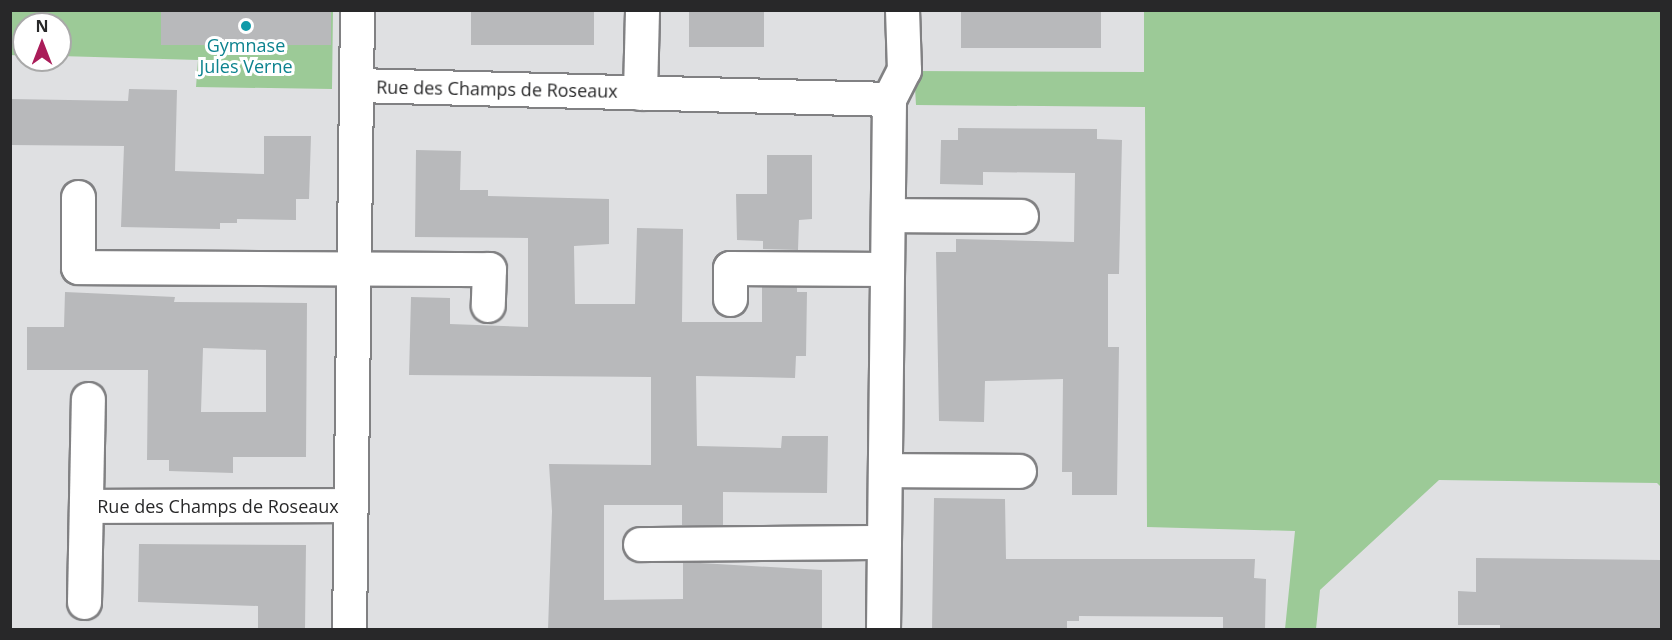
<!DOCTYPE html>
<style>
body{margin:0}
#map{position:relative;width:1672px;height:640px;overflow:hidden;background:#dfe0e2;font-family:"Open Sans",sans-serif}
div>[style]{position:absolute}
.green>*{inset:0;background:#9cca97}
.building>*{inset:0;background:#b8b9bb;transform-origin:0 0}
.roads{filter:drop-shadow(2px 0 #818183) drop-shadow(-2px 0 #818183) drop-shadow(0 2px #818183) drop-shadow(0 -2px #818183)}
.street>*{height:33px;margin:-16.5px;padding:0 16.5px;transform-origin:16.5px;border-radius:16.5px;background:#fff}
.dots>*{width:16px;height:16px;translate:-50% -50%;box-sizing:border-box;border:3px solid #fff;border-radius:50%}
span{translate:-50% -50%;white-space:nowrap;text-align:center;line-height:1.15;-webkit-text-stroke:6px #fff;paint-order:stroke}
.culture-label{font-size:18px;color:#0d838f}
.street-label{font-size:18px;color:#282829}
.frame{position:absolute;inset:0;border:12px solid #282829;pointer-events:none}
.north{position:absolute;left:12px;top:12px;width:60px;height:60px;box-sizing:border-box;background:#fff;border:2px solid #a9a9a9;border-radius:50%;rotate:0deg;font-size:16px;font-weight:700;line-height:24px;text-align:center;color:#282829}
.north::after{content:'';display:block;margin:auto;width:21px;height:27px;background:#aa1c59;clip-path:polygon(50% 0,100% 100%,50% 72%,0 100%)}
</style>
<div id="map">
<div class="green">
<i style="clip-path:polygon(11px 11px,333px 11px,332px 89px,196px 87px,198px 60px,60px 56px,60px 24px,24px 24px,24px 56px,11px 55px)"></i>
<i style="clip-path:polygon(1144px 11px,1661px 11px,1661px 487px,1657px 483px,1439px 480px,1320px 590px,1316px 629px,1285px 629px,1295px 531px,1147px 527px,1145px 107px,916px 105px,914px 71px,1144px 72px)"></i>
</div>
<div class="building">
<i style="left:161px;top:10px;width:170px;height:35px"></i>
<i style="left:471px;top:10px;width:123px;height:35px"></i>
<i style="left:689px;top:10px;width:75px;height:37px"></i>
<i style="left:961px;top:10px;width:140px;height:38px"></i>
<i style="clip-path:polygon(129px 89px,177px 90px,175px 171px,264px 174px,264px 136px,311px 136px,309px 199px,296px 199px,296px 220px,237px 219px,237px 223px,220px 223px,220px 229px,121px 227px,124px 146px,10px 145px,10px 99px,128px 101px)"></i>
<i style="clip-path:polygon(958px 128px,1097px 129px,1097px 139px,1122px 140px,1119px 274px,1108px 274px,1108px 347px,1119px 347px,1117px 495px,1072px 495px,1072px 472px,1062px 472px,1063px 379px,985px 381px,984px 422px,939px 421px,936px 252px,956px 252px,956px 239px,1074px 242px,1075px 173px,983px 172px,983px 185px,940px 184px,941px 140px,958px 140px)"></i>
<i style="clip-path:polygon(416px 150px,461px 151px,460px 190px,488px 190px,488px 196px,609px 199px,609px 244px,574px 246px,575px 304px,635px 304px,637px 228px,683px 229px,682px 322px,762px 322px,762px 287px,797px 287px,797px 292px,807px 292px,806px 356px,796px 356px,795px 378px,696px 376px,697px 446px,781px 448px,782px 436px,828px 436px,827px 493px,723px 492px,723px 525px,682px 525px,682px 505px,604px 505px,604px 600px,683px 599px,683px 562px,822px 570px,822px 630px,548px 630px,552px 511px,549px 464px,651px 465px,651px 377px,409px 375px,411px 297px,450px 298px,450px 324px,528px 327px,528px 238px,415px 237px)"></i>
<i style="clip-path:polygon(767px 155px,812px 155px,812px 219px,799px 220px,798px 250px,763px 249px,763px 241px,737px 240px,736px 194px,767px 194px)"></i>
<i style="clip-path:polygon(evenodd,65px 292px,175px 297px,174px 302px,307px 303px,306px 457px,233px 457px,233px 473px,169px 471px,169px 460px,147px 460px,148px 370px,27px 370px,27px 327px,64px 327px,65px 292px,203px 348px,266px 350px,266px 412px,201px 412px,203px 348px)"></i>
<i style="clip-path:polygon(934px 498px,1005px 499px,1006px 559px,1255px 559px,1254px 578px,1266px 579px,1265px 630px,1223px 630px,1223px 617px,1079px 616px,1079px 621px,1067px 621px,1067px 630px,932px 630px)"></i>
<i style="clip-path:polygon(139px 544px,306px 545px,305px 630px,258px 630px,258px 606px,138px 602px)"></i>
<i style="clip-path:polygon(1476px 558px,1662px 560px,1662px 630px,1500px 630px,1500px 625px,1458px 625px,1458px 591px,1476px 592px)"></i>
</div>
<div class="roads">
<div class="street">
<i style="left:356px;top:85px;width:533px;rotate:1.5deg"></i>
<i style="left:640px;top:93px;width:83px;rotate:-88.6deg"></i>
<i style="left:78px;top:197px;width:70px;rotate:90deg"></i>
<i style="left:78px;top:267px;width:411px;rotate:0.3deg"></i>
<i style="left:489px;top:269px;width:36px;rotate:92deg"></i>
<i style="left:888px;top:215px;width:133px;rotate:0.4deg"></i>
<i style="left:730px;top:299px;width:31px;rotate:-90deg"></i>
<i style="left:730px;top:268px;width:157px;rotate:0.4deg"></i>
<i style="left:885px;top:470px;width:134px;rotate:0.4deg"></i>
<i style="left:86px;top:506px;width:264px;rotate:-0.2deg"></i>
<i style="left:640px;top:544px;width:244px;rotate:-0.5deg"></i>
<i style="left:84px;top:602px;width:203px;rotate:-88.9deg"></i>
<i style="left:349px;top:630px;width:620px;rotate:-89.26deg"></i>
<i style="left:883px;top:630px;width:531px;rotate:-89.35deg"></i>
<i style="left:889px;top:99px;width:33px;rotate:-63deg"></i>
<i style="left:904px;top:70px;width:60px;rotate:-91.9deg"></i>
</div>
</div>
<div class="dots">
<i style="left:246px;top:26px;background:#0f9aa8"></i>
</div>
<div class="culture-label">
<span style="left:246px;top:56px">Gymnase<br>Jules Verne</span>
</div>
<div class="street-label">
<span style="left:497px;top:89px;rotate:1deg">Rue des Champs de Roseaux</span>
<span style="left:218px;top:506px">Rue des Champs de Roseaux</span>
</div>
<div class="frame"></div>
<div class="north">N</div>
</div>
